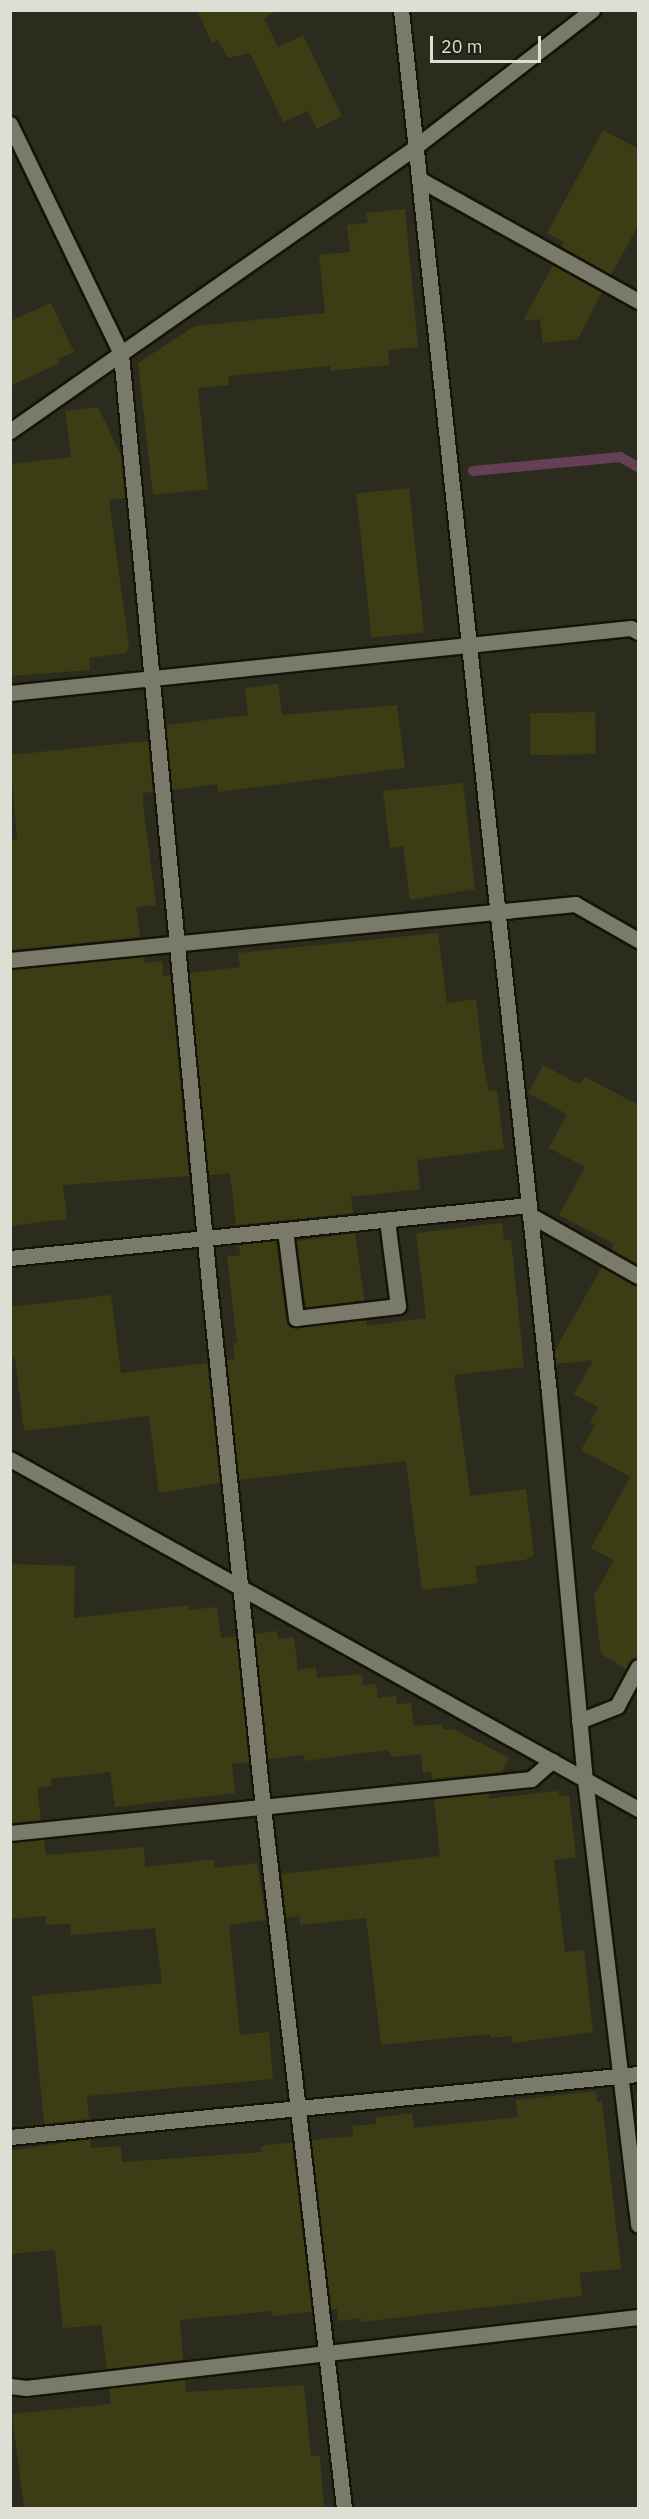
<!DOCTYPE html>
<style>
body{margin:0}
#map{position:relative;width:649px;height:2519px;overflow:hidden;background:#2b2c1d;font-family:"IBM Plex Sans",sans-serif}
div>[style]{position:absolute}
.stream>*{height:10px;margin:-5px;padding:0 5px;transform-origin:5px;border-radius:5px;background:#654055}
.building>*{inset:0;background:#3c3d15;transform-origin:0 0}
.roads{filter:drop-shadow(2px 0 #141407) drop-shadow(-2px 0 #141407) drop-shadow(0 2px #141407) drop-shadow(0 -2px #141407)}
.lane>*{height:15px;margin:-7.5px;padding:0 7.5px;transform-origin:7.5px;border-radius:7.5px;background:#797a69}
.street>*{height:15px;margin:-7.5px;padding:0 7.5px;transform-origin:7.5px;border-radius:7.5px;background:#797a69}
span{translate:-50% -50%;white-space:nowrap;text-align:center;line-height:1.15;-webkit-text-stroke:5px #212214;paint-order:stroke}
.frame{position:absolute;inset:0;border:12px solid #ddded4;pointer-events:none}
.scale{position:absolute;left:430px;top:36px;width:111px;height:27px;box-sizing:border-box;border:3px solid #ddded4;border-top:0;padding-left:8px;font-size:18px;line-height:21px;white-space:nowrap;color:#ddded4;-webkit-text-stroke:4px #212214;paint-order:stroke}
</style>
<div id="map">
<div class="stream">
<i style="left:473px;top:471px;width:148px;rotate:-5.4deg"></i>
<i style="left:620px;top:457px;width:21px;rotate:29deg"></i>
</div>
<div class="building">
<i style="clip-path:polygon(197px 10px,279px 10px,264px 18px,278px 47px,303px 35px,342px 116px,317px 129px,308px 111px,283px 122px,250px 53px,228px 58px,218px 40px,212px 43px)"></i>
<i style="clip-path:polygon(603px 130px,639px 149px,639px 224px,611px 275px,562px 247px,564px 242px,547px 233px)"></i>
<i style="clip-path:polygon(405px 209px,418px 347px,388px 350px,389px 365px,330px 371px,330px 366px,228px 376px,229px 385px,198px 388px,208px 489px,153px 495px,138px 363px,195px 326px,325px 313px,319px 255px,350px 252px,347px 225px,368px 223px,366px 213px)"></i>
<i style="clip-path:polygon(553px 265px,602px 292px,578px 339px,543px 343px,540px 319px,523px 321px)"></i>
<i style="clip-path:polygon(51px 303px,74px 352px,58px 359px,60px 363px,10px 386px,10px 321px)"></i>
<i style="clip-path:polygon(98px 407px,121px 456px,125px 498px,109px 500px,129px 647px,126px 653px,89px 658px,90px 670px,10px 676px,10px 464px,71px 457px,65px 411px)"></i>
<i style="left:409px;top:488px;width:145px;height:53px;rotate:84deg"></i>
<i style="clip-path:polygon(278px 684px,282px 715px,397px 705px,405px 768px,218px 792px,217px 784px,172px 790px,166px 725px,248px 715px,245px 688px)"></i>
<i style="left:595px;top:712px;width:42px;height:65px;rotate:89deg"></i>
<i style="clip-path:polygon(148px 741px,153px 792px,143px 793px,143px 804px,156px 905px,136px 907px,140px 937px,10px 950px,10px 840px,17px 839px,10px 755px)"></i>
<i style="clip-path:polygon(463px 783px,475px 889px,410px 900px,403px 846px,390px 848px,383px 791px)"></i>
<i style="clip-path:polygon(438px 933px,447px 1003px,476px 999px,483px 1061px,489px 1091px,497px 1090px,504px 1149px,417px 1160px,420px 1189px,351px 1197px,353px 1213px,236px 1225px,230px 1173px,209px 1175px,189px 973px,240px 967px,238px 953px)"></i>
<i style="clip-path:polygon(143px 957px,144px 963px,162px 961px,163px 976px,170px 975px,189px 1176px,63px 1185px,67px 1219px,10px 1226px,10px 970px)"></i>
<i style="clip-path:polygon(543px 1065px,575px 1082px,581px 1083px,585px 1077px,639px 1105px,639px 1265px,611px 1250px,614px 1244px,559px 1215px,585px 1167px,549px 1148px,567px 1114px,528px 1093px)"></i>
<i style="clip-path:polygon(502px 1223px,504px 1240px,511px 1239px,524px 1367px,454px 1375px,470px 1496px,526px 1489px,534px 1555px,525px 1560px,475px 1566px,478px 1583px,422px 1590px,406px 1461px,239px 1480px,227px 1360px,235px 1359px,233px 1343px,237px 1343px,227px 1257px,240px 1255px,239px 1244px,276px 1241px,286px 1319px,293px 1327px,366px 1320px,367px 1326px,426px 1318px,416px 1233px)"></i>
<i style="left:355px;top:1233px;width:68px;height:59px;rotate:82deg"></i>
<i style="clip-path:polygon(602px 1267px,639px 1286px,639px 1657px,626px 1669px,601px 1654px,594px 1596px,614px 1560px,591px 1548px,630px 1477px,581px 1450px,595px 1425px,590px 1423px,598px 1407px,574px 1394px,593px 1360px,556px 1364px,554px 1352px)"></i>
<i style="clip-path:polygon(111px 1295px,121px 1373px,207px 1363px,220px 1483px,159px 1493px,149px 1416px,24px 1431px,15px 1357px,10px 1357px,10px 1307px)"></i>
<i style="clip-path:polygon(12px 1564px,75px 1566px,74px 1618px,188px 1605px,189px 1610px,217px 1607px,221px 1638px,236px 1636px,249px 1762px,232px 1764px,235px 1793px,115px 1807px,110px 1772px,51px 1779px,52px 1786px,37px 1788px,41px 1820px,10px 1823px)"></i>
<i style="clip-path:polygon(277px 1631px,278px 1639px,294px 1637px,298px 1670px,316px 1667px,317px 1678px,362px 1674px,363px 1685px,376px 1684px,378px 1698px,396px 1696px,397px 1704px,411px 1703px,414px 1726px,442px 1724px,443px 1730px,453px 1729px,509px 1758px,502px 1772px,432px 1779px,431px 1772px,423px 1773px,421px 1754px,393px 1757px,387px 1750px,305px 1761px,304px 1755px,268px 1759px,255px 1634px)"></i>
<i style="clip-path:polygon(559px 1791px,559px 1796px,569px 1795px,576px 1857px,554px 1860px,565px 1952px,584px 1950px,593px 2032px,512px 2043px,512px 2036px,491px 2038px,490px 2034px,381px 2045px,366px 1918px,300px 1925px,299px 1916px,286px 1918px,281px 1874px,440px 1856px,434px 1799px,491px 1793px,488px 1799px)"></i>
<i style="clip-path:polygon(44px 1839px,46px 1855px,144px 1847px,145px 1867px,214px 1859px,215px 1868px,257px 1863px,266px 1920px,229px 1925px,240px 2035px,269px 2032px,273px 2079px,87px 2096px,89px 2119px,44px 2124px,32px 1996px,162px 1983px,155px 1928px,71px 1935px,70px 1924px,46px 1925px,46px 1916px,10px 1919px,10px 1843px)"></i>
<i style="clip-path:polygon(596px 2091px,597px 2102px,602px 2101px,621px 2269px,580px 2273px,582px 2296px,361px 2322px,361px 2318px,338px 2321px,337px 2309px,331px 2310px,311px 2140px,353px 2136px,352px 2126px,376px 2124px,375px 2118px,412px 2113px,414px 2128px,518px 2117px,516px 2100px)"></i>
<i style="clip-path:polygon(90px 2139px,91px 2148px,121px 2146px,122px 2162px,262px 2152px,261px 2146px,292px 2142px,312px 2312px,272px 2316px,271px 2311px,180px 2320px,183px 2360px,107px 2369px,101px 2325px,63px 2328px,55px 2250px,10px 2254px,10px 2151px)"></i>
<i style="clip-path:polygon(185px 2379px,186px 2392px,304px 2385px,311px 2456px,320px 2456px,324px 2508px,24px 2508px,12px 2414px,111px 2404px,109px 2388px)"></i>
</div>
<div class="roads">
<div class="lane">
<i style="left:285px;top:1230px;width:89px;rotate:82.9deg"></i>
<i style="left:296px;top:1318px;width:103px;rotate:-6.7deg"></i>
<i style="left:398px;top:1306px;width:87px;rotate:-97.3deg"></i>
</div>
<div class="street">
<i style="left:401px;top:10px;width:1391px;rotate:83.89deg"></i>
<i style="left:549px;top:1393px;width:388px;rotate:84.7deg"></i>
<i style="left:585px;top:1779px;width:449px;rotate:83.2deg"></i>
<i style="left:10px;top:124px;width:255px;rotate:64.2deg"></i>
<i style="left:121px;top:354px;width:954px;rotate:84.59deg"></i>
<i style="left:211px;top:1304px;width:506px;rotate:84.1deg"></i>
<i style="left:263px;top:1807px;width:706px;rotate:83.41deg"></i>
<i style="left:419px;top:179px;width:251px;rotate:29.1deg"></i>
<i style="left:10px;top:431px;width:495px;rotate:-35deg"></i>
<i style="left:415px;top:147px;width:224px;rotate:-37.7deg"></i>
<i style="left:10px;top:693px;width:624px;rotate:-5.98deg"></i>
<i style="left:631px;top:628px;width:8px;rotate:30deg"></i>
<i style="left:10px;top:960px;width:568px;rotate:-5.66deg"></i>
<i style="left:575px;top:904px;width:73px;rotate:29.7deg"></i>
<i style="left:530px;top:1215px;width:124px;rotate:29.5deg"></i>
<i style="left:10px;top:1258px;width:522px;rotate:-5.83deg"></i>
<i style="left:10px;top:1459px;width:719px;rotate:29.13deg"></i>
<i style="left:579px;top:1721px;width:41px;rotate:-21.5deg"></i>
<i style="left:617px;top:1706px;width:44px;rotate:-61.7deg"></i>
<i style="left:10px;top:1833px;width:524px;rotate:-5.92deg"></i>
<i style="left:531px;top:1779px;width:28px;rotate:-41deg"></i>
<i style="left:10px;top:2137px;width:631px;rotate:-5.73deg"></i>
<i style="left:10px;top:2386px;width:16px;rotate:7deg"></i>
<i style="left:26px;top:2388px;width:616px;rotate:-6.62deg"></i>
</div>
</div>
<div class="frame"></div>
<div class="scale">20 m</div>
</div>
